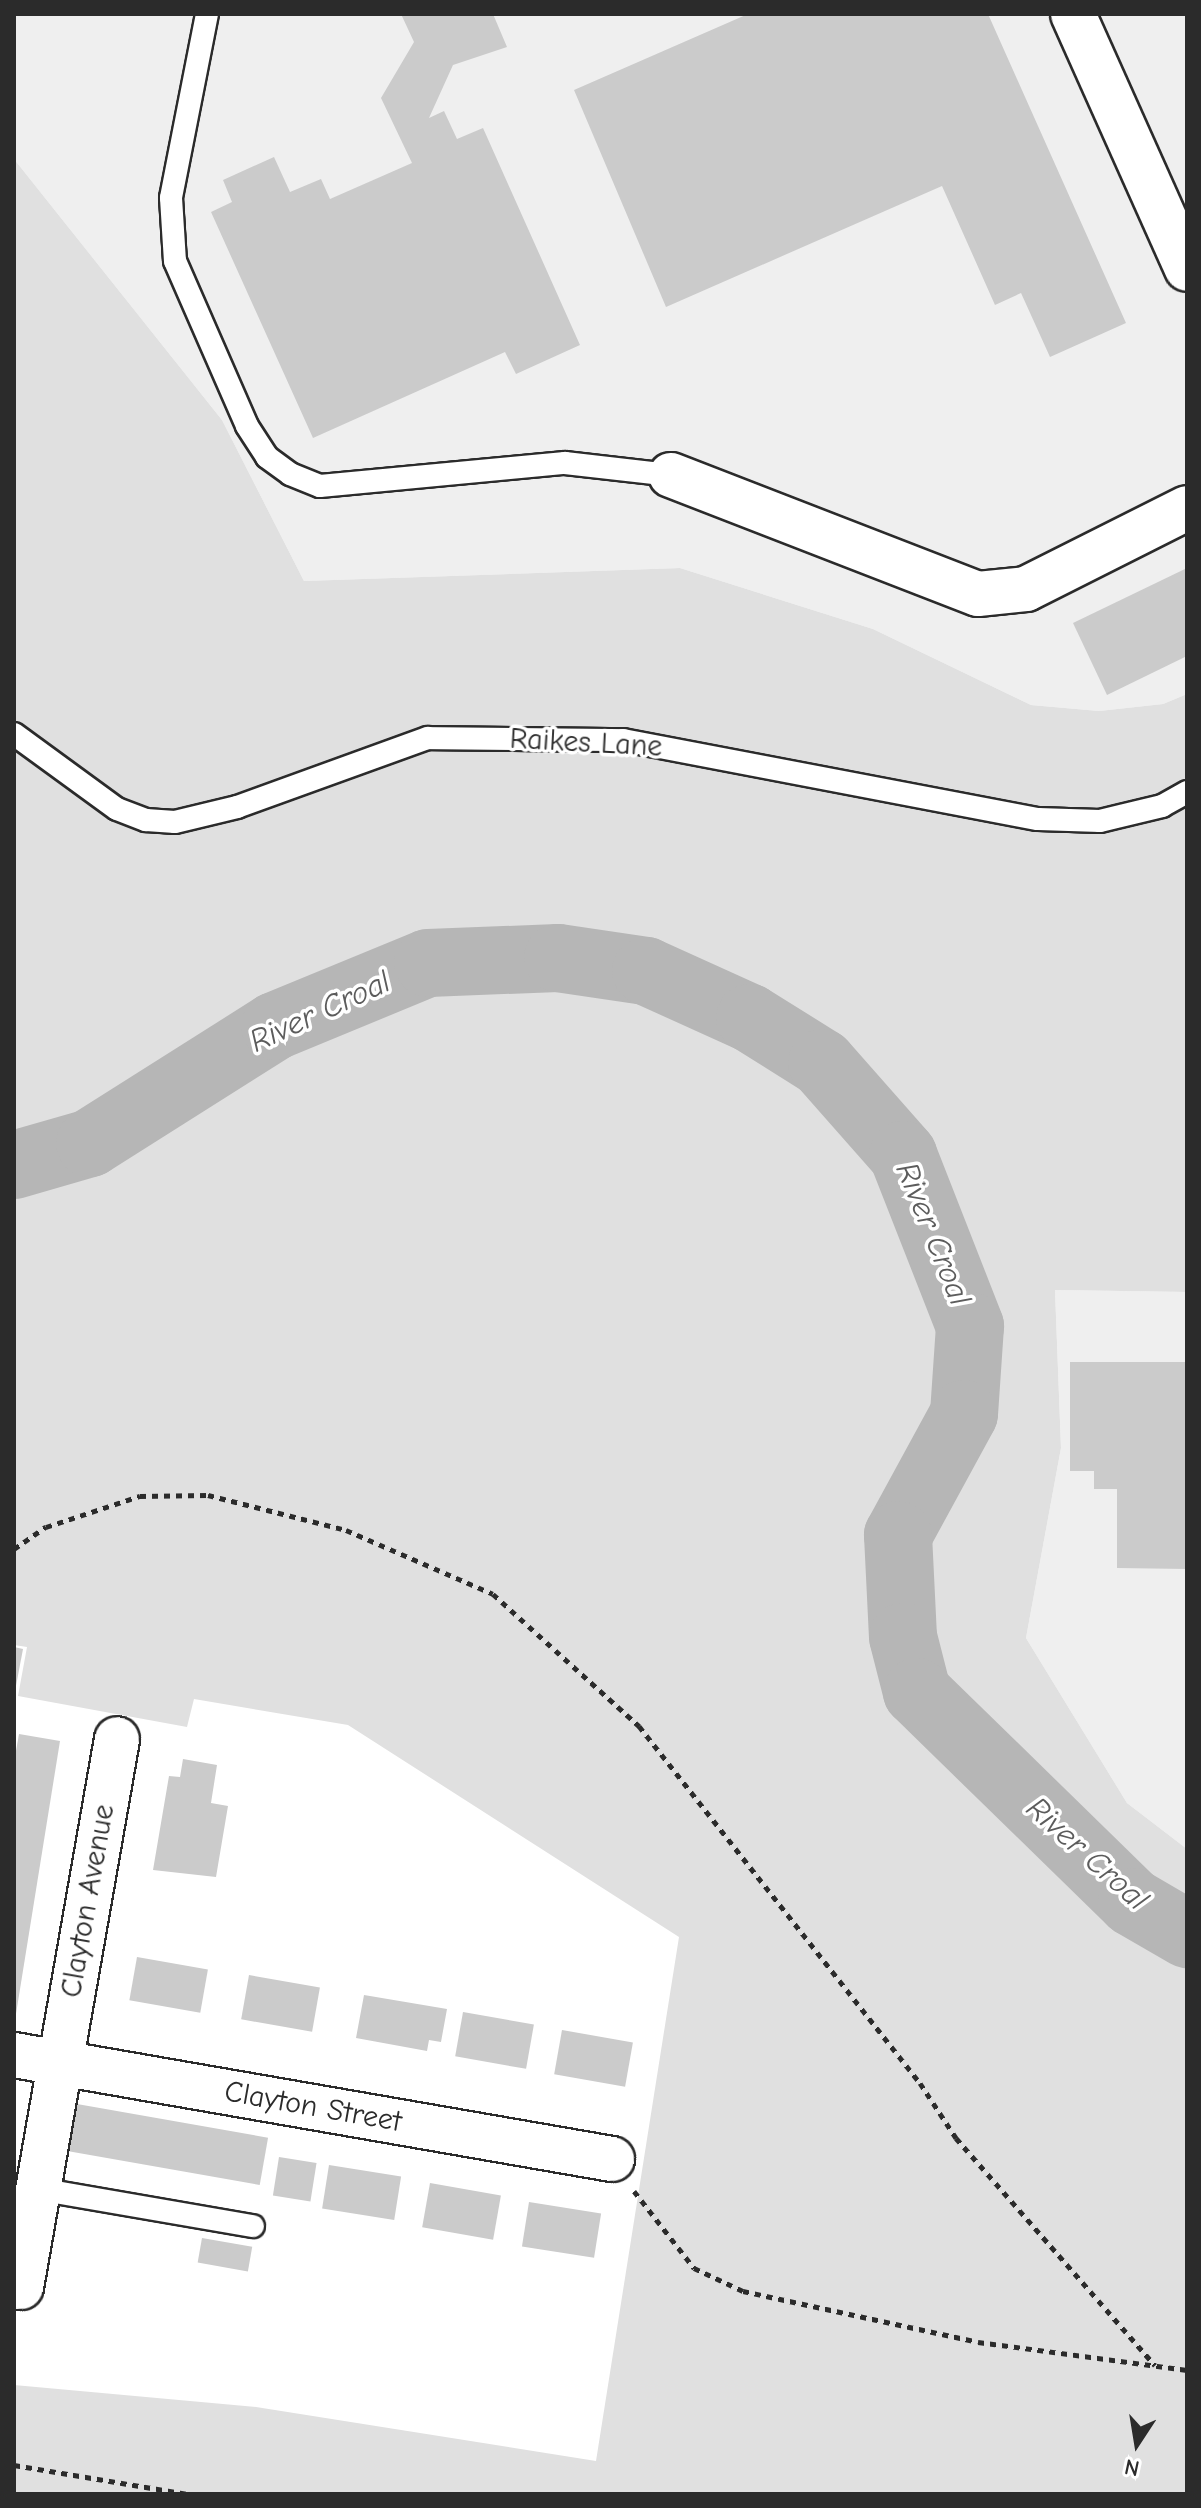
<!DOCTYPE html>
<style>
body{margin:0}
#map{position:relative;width:1201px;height:2508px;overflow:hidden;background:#fff;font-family:"Comic Neue",sans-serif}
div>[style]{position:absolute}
.built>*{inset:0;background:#efefef}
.green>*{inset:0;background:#e0e0e0}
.river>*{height:68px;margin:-34px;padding:0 34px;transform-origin:34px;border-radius:34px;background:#b6b6b6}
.building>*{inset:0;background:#cbcbcb;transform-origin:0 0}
.path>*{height:5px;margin-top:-2.5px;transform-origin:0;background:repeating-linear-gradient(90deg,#2b2b2b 0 6px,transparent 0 12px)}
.roads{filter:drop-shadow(2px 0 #2b2b2b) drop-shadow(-2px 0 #2b2b2b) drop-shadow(0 2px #2b2b2b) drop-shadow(0 -2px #2b2b2b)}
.lane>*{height:22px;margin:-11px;padding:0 11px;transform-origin:11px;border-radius:11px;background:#fff}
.street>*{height:44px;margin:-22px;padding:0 22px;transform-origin:22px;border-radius:22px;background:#fff}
span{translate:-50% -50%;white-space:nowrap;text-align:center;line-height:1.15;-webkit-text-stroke:7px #fff;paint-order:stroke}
.street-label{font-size:30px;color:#2b2b2b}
.water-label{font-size:32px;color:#5c5c5c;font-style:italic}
.frame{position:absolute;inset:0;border:16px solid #2b2b2b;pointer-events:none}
.north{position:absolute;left:1097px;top:2404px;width:80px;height:80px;-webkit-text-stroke:6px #fff;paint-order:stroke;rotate:192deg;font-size:22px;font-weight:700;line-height:32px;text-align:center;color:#2b2b2b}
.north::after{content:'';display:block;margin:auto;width:28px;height:36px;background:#2b2b2b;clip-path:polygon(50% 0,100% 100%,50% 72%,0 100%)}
</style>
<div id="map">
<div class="built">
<i style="clip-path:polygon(14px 14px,1187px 14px,1187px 694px,1163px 704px,1099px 711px,1031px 705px,873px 629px,680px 568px,304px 581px,222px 420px,14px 159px)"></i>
<i style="clip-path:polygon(1055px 1290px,1187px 1292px,1187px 1849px,1127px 1803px,1026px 1638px,1061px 1448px)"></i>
</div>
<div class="green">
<i style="clip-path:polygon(14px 159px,222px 420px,304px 581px,680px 568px,873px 629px,1031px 705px,1099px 711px,1163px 704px,1187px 694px,1187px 1292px,1055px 1290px,1061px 1448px,1026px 1638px,1127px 1803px,1187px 1849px,1187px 2494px,14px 2494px,14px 2385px,256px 2407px,596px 2461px,679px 1937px,348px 1725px,194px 1699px,187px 1727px,18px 1696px,27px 1647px,14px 1645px)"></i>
</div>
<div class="river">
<i style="left:14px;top:1165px;width:79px;rotate:-16.1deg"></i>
<i style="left:90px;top:1143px;width:219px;rotate:-32.3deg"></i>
<i style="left:275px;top:1026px;width:165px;rotate:-22.4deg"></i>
<i style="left:428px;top:963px;width:130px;rotate:-2.2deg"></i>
<i style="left:558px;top:958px;width:89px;rotate:8.4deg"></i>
<i style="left:646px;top:971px;width:114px;rotate:24.3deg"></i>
<i style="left:750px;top:1018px;width:85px;rotate:32deg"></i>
<i style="left:822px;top:1063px;width:123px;rotate:48.6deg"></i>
<i style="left:903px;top:1155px;width:184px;rotate:68.6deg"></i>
<i style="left:970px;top:1326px;width:88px;rotate:93.9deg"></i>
<i style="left:964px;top:1414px;width:138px;rotate:118.6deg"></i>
<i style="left:898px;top:1535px;width:102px;rotate:87.2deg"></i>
<i style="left:903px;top:1637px;width:57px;rotate:75.7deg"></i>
<i style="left:917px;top:1692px;width:301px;rotate:44.3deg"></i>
<i style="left:1132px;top:1902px;width:64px;rotate:30.2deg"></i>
</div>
<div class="building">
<i style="clip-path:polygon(401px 14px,493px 14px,507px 47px,453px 65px,429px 118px,444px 111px,457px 139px,483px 128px,580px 345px,516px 374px,505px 352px,313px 438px,211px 212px,232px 202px,223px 180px,274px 157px,290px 192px,321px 179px,330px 199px,412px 163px,381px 98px,414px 42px)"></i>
<i style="clip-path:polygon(748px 14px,988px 14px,1126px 323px,1050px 357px,1021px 293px,995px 305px,942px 186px,666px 307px,574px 90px)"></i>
<i style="clip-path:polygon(1187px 568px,1187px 656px,1107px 695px,1073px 623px)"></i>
<i style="clip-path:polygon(1070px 1362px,1187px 1362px,1187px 1569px,1117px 1568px,1117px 1489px,1094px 1489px,1094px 1471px,1070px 1471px)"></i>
<i style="clip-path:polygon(14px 1647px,23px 1649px,15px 1691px,14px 1691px)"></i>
<i style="clip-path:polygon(19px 1734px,60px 1741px,16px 2014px,14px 1762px)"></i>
<i style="clip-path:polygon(183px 1759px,217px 1765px,211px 1803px,228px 1806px,216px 1877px,153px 1870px,169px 1776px,180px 1777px)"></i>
<i style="left:137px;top:1957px;width:72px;height:44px;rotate:10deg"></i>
<i style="left:249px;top:1975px;width:72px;height:45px;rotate:10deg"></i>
<i style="clip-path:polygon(364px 1995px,447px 2009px,441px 2042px,429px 2040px,427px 2051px,356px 2038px)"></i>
<i style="left:463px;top:2012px;width:72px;height:45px;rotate:10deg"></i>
<i style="left:562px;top:2030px;width:72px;height:45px;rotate:10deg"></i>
<i style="left:77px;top:2104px;width:194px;height:48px;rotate:10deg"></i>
<i style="left:279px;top:2157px;width:38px;height:39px;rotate:9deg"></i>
<i style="left:329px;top:2165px;width:73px;height:44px;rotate:9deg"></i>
<i style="left:430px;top:2183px;width:72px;height:45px;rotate:10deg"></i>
<i style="left:529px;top:2202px;width:73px;height:45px;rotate:9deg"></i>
<i style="left:202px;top:2238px;width:51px;height:25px;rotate:10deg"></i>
</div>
<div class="path">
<i style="left:14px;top:1549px;width:39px;rotate:-35deg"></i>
<i style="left:46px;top:1527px;width:99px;rotate:-18.3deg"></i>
<i style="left:140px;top:1496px;width:68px;rotate:-0.8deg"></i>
<i style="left:208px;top:1495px;width:142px;rotate:14.2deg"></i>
<i style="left:346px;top:1530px;width:160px;rotate:23.5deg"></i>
<i style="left:493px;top:1594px;width:197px;rotate:42.1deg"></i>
<i style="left:639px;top:1726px;width:454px;rotate:51.8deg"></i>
<i style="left:920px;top:2083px;width:66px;rotate:56.8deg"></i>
<i style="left:956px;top:2138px;width:302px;rotate:48.8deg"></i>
<i style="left:634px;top:2191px;width:98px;rotate:52.1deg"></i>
<i style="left:694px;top:2268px;width:54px;rotate:25.1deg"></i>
<i style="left:743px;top:2291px;width:240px;rotate:12.2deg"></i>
<i style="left:978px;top:2342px;width:211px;rotate:7.6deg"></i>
<i style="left:14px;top:2465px;width:176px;rotate:9.5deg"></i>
</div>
<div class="roads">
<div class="lane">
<i style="left:207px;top:14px;width:187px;rotate:101.1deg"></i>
<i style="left:171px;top:198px;width:63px;rotate:86.4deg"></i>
<i style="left:175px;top:261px;width:180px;rotate:66.4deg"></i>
<i style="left:247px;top:426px;width:37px;rotate:57deg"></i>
<i style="left:267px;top:457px;width:29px;rotate:36deg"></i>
<i style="left:290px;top:474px;width:32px;rotate:22deg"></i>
<i style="left:320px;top:486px;width:246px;rotate:-5.4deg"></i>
<i style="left:565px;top:463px;width:107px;rotate:6.5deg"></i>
<i style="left:14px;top:734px;width:127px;rotate:36.1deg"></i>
<i style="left:117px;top:809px;width:31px;rotate:21deg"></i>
<i style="left:146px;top:820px;width:29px;rotate:4deg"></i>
<i style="left:175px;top:822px;width:64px;rotate:-13.6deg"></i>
<i style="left:237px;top:807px;width:203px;rotate:-19.9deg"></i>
<i style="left:428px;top:738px;width:195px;rotate:0.6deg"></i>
<i style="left:623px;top:740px;width:422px;rotate:10.8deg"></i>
<i style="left:1038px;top:819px;width:62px;rotate:1.8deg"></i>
<i style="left:1100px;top:821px;width:64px;rotate:-13.6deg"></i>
<i style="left:1162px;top:806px;width:29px;rotate:-29deg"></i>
<i style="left:38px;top:2189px;width:218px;rotate:9.8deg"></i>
</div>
<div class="street">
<i style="left:1073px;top:14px;width:279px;rotate:65.9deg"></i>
<i style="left:671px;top:475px;width:329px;rotate:21.2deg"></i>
<i style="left:978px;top:594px;width:48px;rotate:-5.9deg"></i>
<i style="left:1026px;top:589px;width:180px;rotate:-26.7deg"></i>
<i style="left:14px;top:2055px;width:607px;rotate:9.87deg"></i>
<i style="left:21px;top:2287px;width:556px;rotate:-80.06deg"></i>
</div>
</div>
<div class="street-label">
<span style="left:586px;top:743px;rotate:3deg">Raikes Lane</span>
<span style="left:88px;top:1901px;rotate:-80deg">Clayton Avenue</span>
<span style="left:313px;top:2107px;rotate:10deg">Clayton Street</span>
</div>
<div class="water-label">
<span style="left:320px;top:1012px;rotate:-25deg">River Croal</span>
<span style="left:933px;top:1234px;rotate:68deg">River Croal</span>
<span style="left:1087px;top:1854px;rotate:42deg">River Croal</span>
</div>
<div class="frame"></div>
<div class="north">N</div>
</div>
